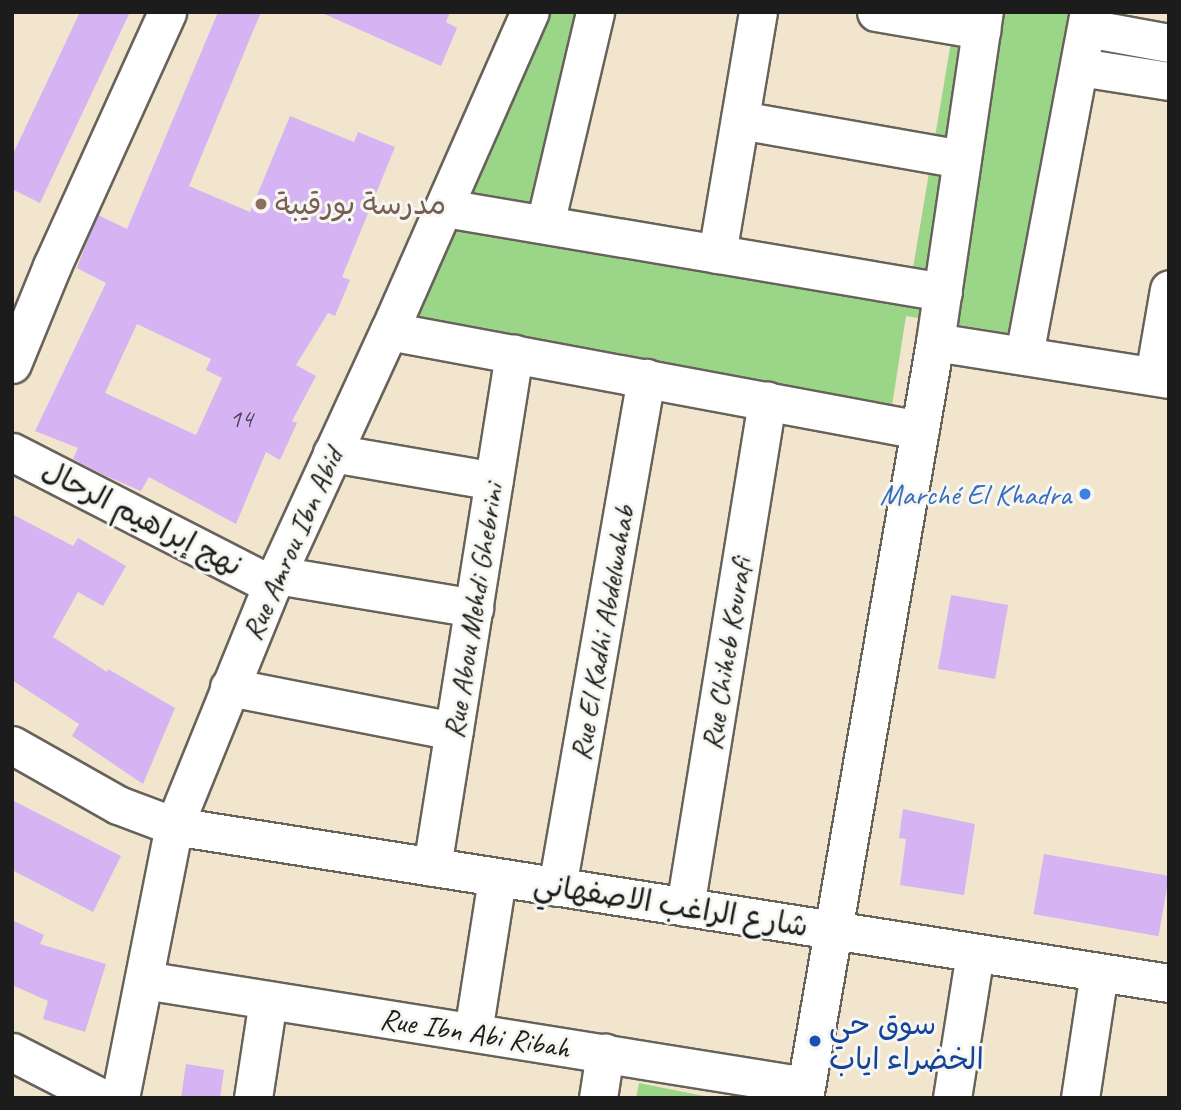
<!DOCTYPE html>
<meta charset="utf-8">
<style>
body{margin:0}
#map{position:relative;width:1181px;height:1110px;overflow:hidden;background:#f2e5cd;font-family:Caveat,"Playpen Sans Arabic",sans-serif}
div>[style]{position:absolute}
.green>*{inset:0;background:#9bd588}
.building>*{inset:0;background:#d6b3f3;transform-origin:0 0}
.roads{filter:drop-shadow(2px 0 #67625a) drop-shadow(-2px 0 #67625a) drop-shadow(0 2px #67625a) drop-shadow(0 -2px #67625a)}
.minor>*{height:37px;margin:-18.5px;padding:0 18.5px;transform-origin:18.5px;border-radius:18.5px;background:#fff}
.dots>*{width:19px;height:19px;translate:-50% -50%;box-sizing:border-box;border:4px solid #f6f6f2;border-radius:50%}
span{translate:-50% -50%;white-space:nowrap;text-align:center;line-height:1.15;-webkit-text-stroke:6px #f6f6f2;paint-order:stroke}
.number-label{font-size:26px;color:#4a4252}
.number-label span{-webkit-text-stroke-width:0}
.education-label{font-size:30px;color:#785e54}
.left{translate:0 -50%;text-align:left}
.shop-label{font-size:30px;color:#366cbe}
.right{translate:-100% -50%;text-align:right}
.street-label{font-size:30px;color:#1c1c1c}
.transit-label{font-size:30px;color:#164399}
.frame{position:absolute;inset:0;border:14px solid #1c1c1c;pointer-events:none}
</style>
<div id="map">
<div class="green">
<i style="clip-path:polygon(551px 12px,592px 12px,565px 207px,913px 268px,956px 12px,1096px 12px,1169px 34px,1169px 92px,1087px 78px,1043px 339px,906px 316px,886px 444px,393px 348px)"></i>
<i style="clip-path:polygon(639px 1083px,714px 1098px,636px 1098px)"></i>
</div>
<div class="building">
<i style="clip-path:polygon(80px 12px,130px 12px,40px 203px,12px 189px,12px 156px)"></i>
<i style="clip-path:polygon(evenodd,218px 12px,261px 12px,189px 186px,250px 212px,290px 116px,354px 142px,358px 132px,395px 147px,342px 277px,350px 280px,335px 316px,328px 313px,296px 365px,316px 376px,292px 421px,297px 423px,280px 460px,266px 452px,236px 524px,149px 477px,141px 491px,104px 475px,73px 459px,78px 448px,35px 431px,106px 283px,77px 268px,93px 225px,98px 215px,127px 229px,218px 12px,137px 324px,211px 359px,206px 370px,222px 378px,196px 435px,105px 393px,137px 324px)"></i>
<i style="clip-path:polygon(320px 12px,450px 12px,446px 22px,457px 28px,441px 66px)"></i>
<i style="clip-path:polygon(12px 514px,73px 546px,78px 538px,126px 566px,103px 606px,78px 592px,53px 637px,107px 672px,108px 669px,175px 708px,143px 784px,72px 736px,79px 724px,12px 680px)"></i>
<i style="left:951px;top:595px;width:58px;height:75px;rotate:10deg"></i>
<i style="clip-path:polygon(12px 800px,121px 856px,93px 912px,12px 870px)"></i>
<i style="clip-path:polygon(903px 809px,975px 824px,964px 895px,900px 885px,906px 839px,899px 838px)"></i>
<i style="left:1044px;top:854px;width:127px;height:61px;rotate:10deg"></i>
<i style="clip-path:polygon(12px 920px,44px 935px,40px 944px,106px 964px,85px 1032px,43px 1019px,48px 1001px,12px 985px)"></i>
<i style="clip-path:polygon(186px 1064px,224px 1070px,220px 1098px,181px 1098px)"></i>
</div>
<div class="roads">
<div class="minor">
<i style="left:876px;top:12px;width:107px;rotate:9.7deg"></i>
<i style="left:1087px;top:28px;width:83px;rotate:10.4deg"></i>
<i style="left:1080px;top:67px;width:90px;rotate:8.9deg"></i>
<i style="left:740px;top:120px;width:225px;rotate:10deg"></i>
<i style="left:445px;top:208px;width:505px;rotate:9.57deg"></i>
<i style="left:545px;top:224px;width:218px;rotate:-76.7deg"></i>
<i style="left:717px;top:254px;width:245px;rotate:-80.4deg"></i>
<i style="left:389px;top:331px;width:540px;rotate:10.56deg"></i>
<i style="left:935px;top:342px;width:237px;rotate:9deg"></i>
<i style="left:1024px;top:355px;width:349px;rotate:-79.3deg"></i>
<i style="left:12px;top:364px;width:106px;rotate:-67.8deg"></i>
<i style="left:52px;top:266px;width:279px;rotate:-65.6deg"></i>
<i style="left:1154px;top:376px;width:88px;rotate:-80.2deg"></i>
<i style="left:12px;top:452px;width:292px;rotate:27.1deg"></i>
<i style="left:332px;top:453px;width:164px;rotate:9.8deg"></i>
<i style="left:277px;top:575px;width:200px;rotate:9.5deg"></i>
<i style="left:229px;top:687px;width:229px;rotate:11.1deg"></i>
<i style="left:12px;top:745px;width:122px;rotate:29.5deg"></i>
<i style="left:118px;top:805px;width:60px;rotate:20.6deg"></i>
<i style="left:174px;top:826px;width:1007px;rotate:8.97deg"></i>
<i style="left:432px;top:867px;width:520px;rotate:-80.92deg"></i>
<i style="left:557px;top:887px;width:517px;rotate:-80.08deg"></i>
<i style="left:685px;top:907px;width:513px;rotate:-80.79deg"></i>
<i style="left:144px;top:980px;width:670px;rotate:9.1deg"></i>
<i style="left:473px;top:1032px;width:156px;rotate:-81.1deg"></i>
<i style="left:12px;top:1052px;width:101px;rotate:27.1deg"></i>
<i style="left:120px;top:1098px;width:277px;rotate:-78.8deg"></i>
<i style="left:174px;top:826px;width:260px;rotate:-67.9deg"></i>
<i style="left:272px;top:585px;width:280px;rotate:-65.3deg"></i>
<i style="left:389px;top:331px;width:349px;rotate:-66.2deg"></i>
<i style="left:253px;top:1098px;width:99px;rotate:-81.3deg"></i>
<i style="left:598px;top:1098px;width:46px;rotate:-81.2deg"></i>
<i style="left:804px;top:1098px;width:767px;rotate:-80.17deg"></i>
<i style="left:935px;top:342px;width:334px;rotate:-81.6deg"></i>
<i style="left:952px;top:1098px;width:147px;rotate:-81deg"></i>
<i style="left:1080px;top:1098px;width:126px;rotate:-81.4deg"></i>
</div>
</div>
<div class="dots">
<i style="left:261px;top:204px;background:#8d6e63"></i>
<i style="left:1085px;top:494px;background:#3f7fe0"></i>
<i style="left:815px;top:1041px;background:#1a4fb4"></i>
</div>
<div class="number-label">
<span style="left:241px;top:419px">14</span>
</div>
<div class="education-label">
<span class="left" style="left:275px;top:204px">مدرسة بورقيبة</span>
</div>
<div class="shop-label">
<span class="right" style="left:1071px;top:494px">Marché El Khadra</span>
</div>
<div class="street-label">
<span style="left:142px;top:518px;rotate:27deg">نهج إبراهيم الرحال</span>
<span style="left:292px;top:544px;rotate:-66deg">Rue Amrou Ibn Abid</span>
<span style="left:473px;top:611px;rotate:-81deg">Rue Abou Mehdi Ghebrini</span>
<span style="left:602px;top:633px;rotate:-80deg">Rue El Kadhi Abdelwahab</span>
<span style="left:726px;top:654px;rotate:-81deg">Rue Chiheb Kourafi</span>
<span style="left:671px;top:905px;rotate:9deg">شارع الراغب الاصفهاني</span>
<span style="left:475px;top:1033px;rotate:9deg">Rue Ibn Abi Ribah</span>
</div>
<div class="transit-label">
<span class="left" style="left:829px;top:1041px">سوق حي<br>الخضراء اياب</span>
</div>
<div class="frame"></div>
</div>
